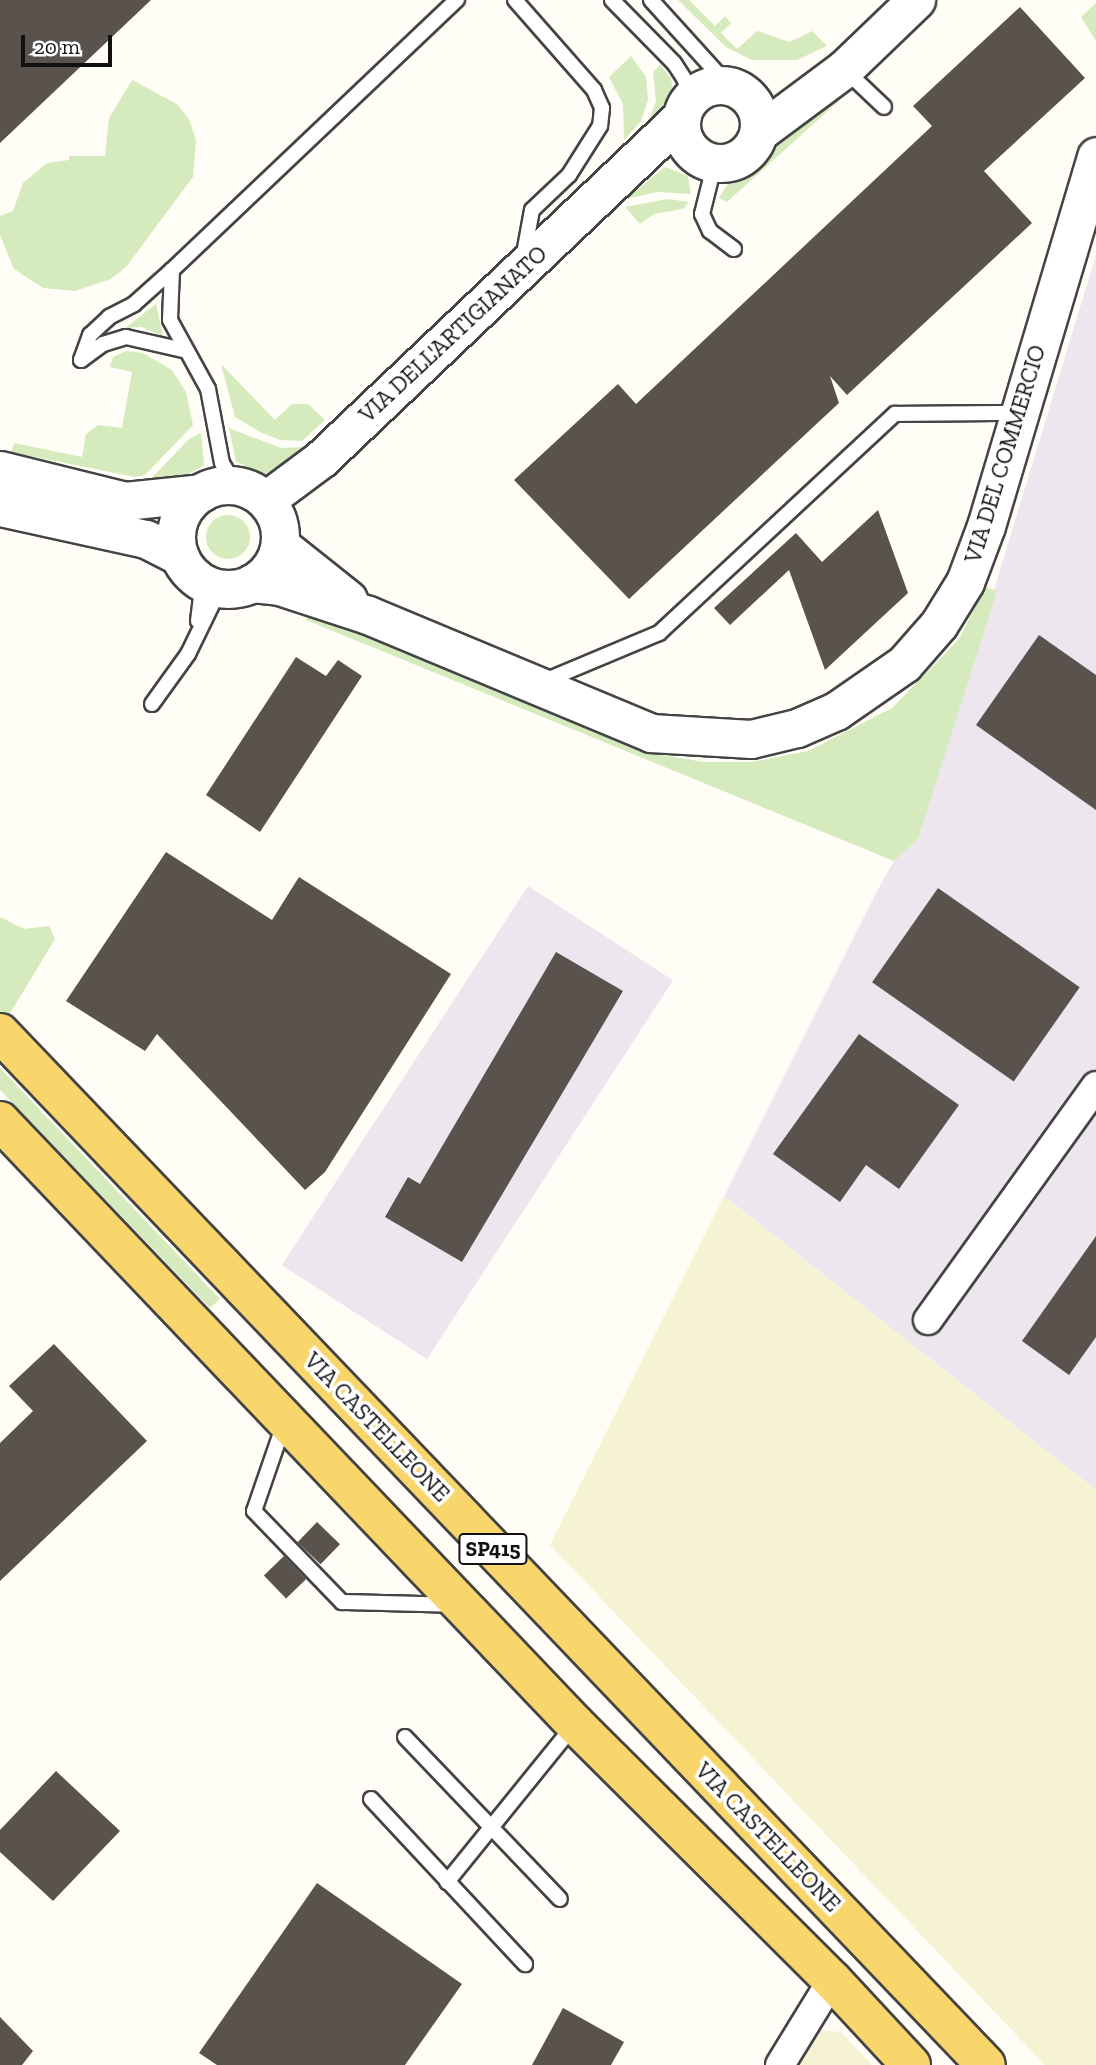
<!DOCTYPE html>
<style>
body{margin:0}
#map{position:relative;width:1096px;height:2065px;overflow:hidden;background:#fffdf5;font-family:"Zilla Slab",serif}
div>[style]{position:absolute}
.industrial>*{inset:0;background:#eee6ef;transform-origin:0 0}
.farmland>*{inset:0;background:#f6f3d4}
.green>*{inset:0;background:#d5ebbd}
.round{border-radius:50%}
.building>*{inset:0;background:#5a524d;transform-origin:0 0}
.roads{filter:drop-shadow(2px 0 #444) drop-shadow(-2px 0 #444) drop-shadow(0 2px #444) drop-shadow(0 -2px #444)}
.service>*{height:14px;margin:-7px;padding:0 7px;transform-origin:7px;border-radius:7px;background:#fff}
.minor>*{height:28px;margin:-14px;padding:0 14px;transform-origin:14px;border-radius:14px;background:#fff}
.tertiary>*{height:37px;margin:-18.5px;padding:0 18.5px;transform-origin:18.5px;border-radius:18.5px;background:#fff}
.tertiary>.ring{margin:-18.5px;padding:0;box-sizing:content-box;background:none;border:37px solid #fff;border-radius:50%}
.primary>*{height:38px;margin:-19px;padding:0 19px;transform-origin:19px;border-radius:19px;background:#f9d66b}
span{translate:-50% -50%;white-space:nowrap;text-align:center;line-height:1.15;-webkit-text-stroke:7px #fff;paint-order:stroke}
.shield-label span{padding:2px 5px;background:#fff;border:2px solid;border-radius:5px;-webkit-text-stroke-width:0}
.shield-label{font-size:21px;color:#111;font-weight:700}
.street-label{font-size:23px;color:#111}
.scale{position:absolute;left:21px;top:35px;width:91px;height:32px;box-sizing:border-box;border:4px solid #111;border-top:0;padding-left:9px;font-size:21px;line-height:24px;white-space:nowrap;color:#111;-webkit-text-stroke:5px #fff;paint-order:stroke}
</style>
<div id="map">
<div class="industrial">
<i style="clip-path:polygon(1096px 255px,1096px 1490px,724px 1196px,877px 891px,894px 861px,918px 839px)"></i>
<i style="left:528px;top:886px;width:173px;height:452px;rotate:33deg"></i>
</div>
<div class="farmland">
<i style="clip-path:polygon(724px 1196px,1096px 1490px,1096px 2065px,1045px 2065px,550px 1545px)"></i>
<i style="clip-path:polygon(820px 2030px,841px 2032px,872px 2065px,793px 2065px)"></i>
</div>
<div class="green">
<i style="clip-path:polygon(678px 0,689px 0,715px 26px,725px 16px,731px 23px,721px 33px,737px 49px,757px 31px,790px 42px,812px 31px,827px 46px,797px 60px,752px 60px,726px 47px)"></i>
<i style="clip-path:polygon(1096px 3px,1096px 41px,1081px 17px)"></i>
<i style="clip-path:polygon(631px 56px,646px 77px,648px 100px,641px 121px,624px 140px,623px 104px,609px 77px)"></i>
<i style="clip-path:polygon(660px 65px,671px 78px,673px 91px,646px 129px,656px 101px,653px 72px)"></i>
<i style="clip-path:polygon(132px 80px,177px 104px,189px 119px,196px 140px,193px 177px,126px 267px,111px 279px,75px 291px,43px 288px,14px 269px,0 235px,0 216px,13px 211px,23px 183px,47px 163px,69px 160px,69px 156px,105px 156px,109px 118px)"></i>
<i style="clip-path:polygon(841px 99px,727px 202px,719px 198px,727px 185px,763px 167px,781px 132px)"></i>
<i style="clip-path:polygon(665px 167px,688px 176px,691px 194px,657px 192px,626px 199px)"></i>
<i style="clip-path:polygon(668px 199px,689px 202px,683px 209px,654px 214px,640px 224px,625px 207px)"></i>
<i style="clip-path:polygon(156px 304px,163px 336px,141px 327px,125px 328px)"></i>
<i style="clip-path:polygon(126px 351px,143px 353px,172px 370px,186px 392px,193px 425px,145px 475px,135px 477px,11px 452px,14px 443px,82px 457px,86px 434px,98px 425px,122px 428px,132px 372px,110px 367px,113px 357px)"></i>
<i style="clip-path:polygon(221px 364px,275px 420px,292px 404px,308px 404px,325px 420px,302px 441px,280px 440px,260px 432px,235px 417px)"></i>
<i style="clip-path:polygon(229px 428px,281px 448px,305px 447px,278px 472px,264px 474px,236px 462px)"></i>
<i style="clip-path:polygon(201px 433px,204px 465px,178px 480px,147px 483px,189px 439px)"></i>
<i class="round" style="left:206px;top:515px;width:44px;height:44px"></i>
<i style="clip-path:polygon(985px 587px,997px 591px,918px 839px,894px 861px,306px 620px,310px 610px,656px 754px,704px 762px,751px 762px,808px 751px,892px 708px,959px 639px)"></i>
<i style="clip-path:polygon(0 917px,24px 929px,49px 926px,55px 939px,6px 1020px,0 1014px)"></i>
<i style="clip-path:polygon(0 1068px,220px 1299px,210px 1308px,0 1090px)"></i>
</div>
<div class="building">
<i style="clip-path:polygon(0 0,151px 0,0 143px)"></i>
<i style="clip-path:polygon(1020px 7px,1085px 78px,984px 171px,1032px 223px,847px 395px,830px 376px,839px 403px,629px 599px,514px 480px,618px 384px,636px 404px,932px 126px,913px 106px)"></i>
<i style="clip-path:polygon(878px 510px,908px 593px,825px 670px,789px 570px,730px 625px,714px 608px,796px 533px,822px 562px)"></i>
<i style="clip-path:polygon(1039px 635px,1096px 675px,1096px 810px,976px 725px)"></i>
<i style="clip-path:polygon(296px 657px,326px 676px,338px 660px,362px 676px,260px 832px,206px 795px)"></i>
<i style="clip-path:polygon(166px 852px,272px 920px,299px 877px,451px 974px,325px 1172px,305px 1190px,157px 1034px,145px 1051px,66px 1001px)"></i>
<i style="left:938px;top:888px;width:173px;height:115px;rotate:35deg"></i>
<i style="clip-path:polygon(556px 952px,623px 991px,462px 1262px,385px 1217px,408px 1177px,420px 1184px)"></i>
<i style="clip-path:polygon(859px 1034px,959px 1105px,899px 1189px,866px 1165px,840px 1202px,773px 1154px)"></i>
<i style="clip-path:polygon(1096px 1236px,1096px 1337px,1069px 1375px,1022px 1341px)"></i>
<i style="clip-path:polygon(54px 1344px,147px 1441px,0 1581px,0 1443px,33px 1411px,9px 1386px)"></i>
<i style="left:317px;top:1522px;width:32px;height:28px;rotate:44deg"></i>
<i style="left:284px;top:1556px;width:32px;height:28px;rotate:46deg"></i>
<i style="clip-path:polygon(56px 1771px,120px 1831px,53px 1901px,0 1852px,0 1830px)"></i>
<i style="clip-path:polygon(317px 1883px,462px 1984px,405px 2065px,217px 2065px,199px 2053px)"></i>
<i style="clip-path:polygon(563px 2008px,624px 2042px,611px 2065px,532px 2065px)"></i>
<i style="clip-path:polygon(0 2017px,33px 2051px,22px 2065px,0 2065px)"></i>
</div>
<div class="roads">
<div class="service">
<i style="left:515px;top:0;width:120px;rotate:48.7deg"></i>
<i style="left:594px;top:90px;width:20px;rotate:66deg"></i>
<i style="left:602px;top:108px;width:18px;rotate:96deg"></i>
<i style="left:600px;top:126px;width:58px;rotate:122.3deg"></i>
<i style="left:569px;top:175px;width:51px;rotate:136.6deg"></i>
<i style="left:532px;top:210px;width:50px;rotate:100.4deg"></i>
<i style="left:612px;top:0;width:88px;rotate:45.5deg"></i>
<i style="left:674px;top:63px;width:20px;rotate:57deg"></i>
<i style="left:685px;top:80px;width:21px;rotate:79deg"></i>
<i style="left:651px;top:0;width:116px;rotate:47.8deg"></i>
<i style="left:844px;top:69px;width:55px;rotate:43.5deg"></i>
<i style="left:715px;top:162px;width:54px;rotate:104deg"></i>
<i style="left:702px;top:214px;width:19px;rotate:65deg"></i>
<i style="left:710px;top:231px;width:30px;rotate:37deg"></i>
<i style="left:172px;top:270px;width:50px;rotate:92.3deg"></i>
<i style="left:170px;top:320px;width:79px;rotate:61.2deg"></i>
<i style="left:208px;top:389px;width:75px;rotate:79.3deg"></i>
<i style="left:222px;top:463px;width:26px;rotate:59deg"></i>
<i style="left:81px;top:360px;width:27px;rotate:-70deg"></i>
<i style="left:90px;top:335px;width:26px;rotate:-43deg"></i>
<i style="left:109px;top:317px;width:28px;rotate:-27deg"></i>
<i style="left:134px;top:304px;width:51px;rotate:-41.8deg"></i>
<i style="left:172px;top:270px;width:393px;rotate:-43.5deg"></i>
<i style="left:81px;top:360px;width:27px;rotate:-36deg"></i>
<i style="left:103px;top:344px;width:24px;rotate:-17deg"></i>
<i style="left:126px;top:337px;width:58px;rotate:12.8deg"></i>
<i style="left:198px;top:621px;width:39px;rotate:-83deg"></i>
<i style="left:542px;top:682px;width:127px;rotate:-22.7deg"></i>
<i style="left:659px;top:633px;width:322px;rotate:-42.9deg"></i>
<i style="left:895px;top:414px;width:124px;rotate:-0.5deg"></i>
<i style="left:152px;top:704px;width:62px;rotate:-54.2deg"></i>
<i style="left:188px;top:654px;width:73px;rotate:-64.1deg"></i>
<i style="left:284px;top:1424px;width:92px;rotate:109deg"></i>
<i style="left:254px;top:1511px;width:127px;rotate:46deg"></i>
<i style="left:342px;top:1602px;width:111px;rotate:1.5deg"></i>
<i style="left:405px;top:1737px;width:224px;rotate:46.3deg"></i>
<i style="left:371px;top:1799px;width:226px;rotate:47deg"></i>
<i style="left:447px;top:1882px;width:202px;rotate:-51deg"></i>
</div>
<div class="minor">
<i style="left:928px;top:1320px;width:288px;rotate:-54.3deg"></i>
<i style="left:780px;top:2065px;width:100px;rotate:-58.5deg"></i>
</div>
<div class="tertiary">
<i class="ring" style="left:681px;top:85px;width:41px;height:41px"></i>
<i style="left:758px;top:133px;width:107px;rotate:-36.7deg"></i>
<i style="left:844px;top:69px;width:100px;rotate:-43.8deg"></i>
<i style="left:0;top:470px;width:129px;rotate:13.9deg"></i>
<i style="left:125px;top:501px;width:76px;rotate:-6deg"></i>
<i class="ring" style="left:176px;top:485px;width:67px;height:67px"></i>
<i style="left:266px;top:500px;width:69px;rotate:-36.7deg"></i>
<i style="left:321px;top:459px;width:497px;rotate:-43.5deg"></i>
<i style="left:0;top:507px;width:149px;rotate:12.4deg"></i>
<i style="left:146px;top:539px;width:38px;rotate:27deg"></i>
<i style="left:280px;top:545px;width:87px;rotate:38.5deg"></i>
<i style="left:252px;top:583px;width:27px;rotate:6deg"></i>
<i style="left:279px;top:586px;width:94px;rotate:18deg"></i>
<i style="left:368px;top:615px;width:307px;rotate:22.6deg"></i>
<i style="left:651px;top:733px;width:100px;rotate:3.4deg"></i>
<i style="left:751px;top:739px;width:47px;rotate:-13.4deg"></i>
<i style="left:797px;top:728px;width:43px;rotate:-23.6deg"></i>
<i style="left:836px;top:711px;width:83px;rotate:-34.7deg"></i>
<i style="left:904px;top:664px;width:53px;rotate:-48.8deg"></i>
<i style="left:939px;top:624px;width:49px;rotate:-58.2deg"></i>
<i style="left:965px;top:582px;width:60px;rotate:-69.4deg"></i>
<i style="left:986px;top:526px;width:386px;rotate:-73.4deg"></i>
</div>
<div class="primary">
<i style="left:0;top:1033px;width:1427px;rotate:46.31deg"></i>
<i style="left:0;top:1121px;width:833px;rotate:46.36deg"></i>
<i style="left:575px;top:1724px;width:363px;rotate:44.9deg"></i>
<i style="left:832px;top:1980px;width:116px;rotate:47.1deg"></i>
</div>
</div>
<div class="shield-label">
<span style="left:493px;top:1549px">SP415</span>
</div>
<div class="street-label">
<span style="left:453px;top:334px;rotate:-43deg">VIA DELL'ARTIGIANATO</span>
<span style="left:1005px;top:454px;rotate:-73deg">VIA DEL COMMERCIO</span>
<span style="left:377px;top:1427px;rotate:46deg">VIA CASTELLEONE</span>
<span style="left:768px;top:1837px;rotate:46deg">VIA CASTELLEONE</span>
</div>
<div class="scale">20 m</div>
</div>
